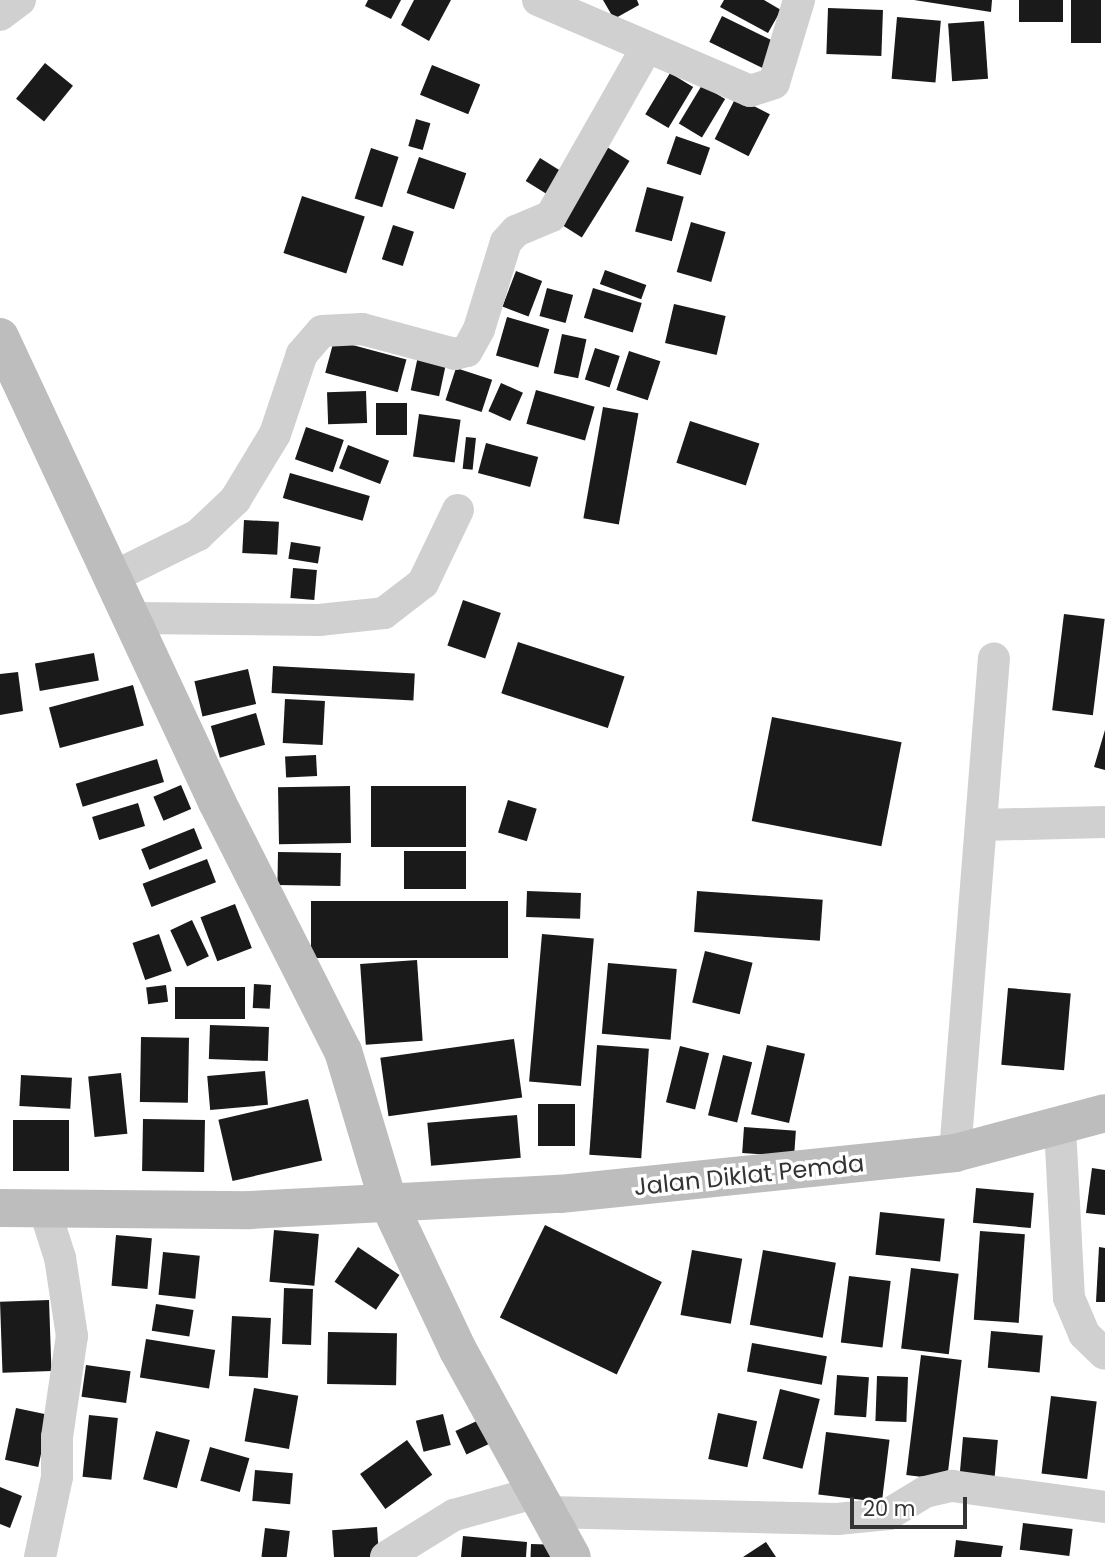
<!DOCTYPE html>
<style>
body{margin:0}
#map{position:relative;width:1105px;height:1557px;overflow:hidden;background:#fff;font-family:Poppins,sans-serif}
div>[style]{position:absolute}
.building>*{inset:0;background:#1a1a1a;transform-origin:0 0}
.street>*{height:32px;margin:-16px;padding:0 16px;transform-origin:16px;border-radius:16px;background:#d0d0d0}
.secondary>*{height:38px;margin:-19px;padding:0 19px;transform-origin:19px;border-radius:19px;background:#bdbdbd}
span{translate:-50% -50%;white-space:nowrap;text-align:center;line-height:1.15;-webkit-text-stroke:7px #fff;paint-order:stroke}
.street-label{font-size:24px;color:#333}
.scale{position:absolute;left:850px;top:1497px;width:117px;height:32px;box-sizing:border-box;border:4px solid #333;border-top:0;padding-left:9px;font-size:21px;line-height:24px;white-space:nowrap;color:#333;-webkit-text-stroke:5px #fff;paint-order:stroke}
</style>
<div id="map">
<div class="building">
<i style="clip-path:polygon(368px 0,401px 0,391px 19px,365px 6px)"></i>
<i style="clip-path:polygon(414px 0,451px 0,429px 41px,401px 25px)"></i>
<i style="clip-path:polygon(603px 0,637px 0,639px 5px,614px 19px)"></i>
<i style="clip-path:polygon(724px 0,764px 0,781px 10px,768px 33px,720px 7px)"></i>
<i style="clip-path:polygon(914px 0,992px 0,991px 12px)"></i>
<i style="left:1019px;top:0;width:44px;height:22px"></i>
<i style="left:1071px;top:0;width:30px;height:43px"></i>
<i style="left:828px;top:8px;width:55px;height:46px;rotate:2deg"></i>
<i style="left:722px;top:16px;width:64px;height:29px;rotate:26deg"></i>
<i style="left:897px;top:17px;width:44px;height:62px;rotate:5deg"></i>
<i style="left:984px;top:21px;width:58px;height:36px;rotate:86deg"></i>
<i style="left:45px;top:63px;width:36px;height:46px;rotate:39deg"></i>
<i style="left:432px;top:65px;width:52px;height:32px;rotate:22deg"></i>
<i style="left:670px;top:73px;width:27px;height:48px;rotate:31deg"></i>
<i style="left:702px;top:85px;width:27px;height:45px;rotate:31deg"></i>
<i style="left:736px;top:97px;width:38px;height:47px;rotate:27deg"></i>
<i style="left:416px;top:119px;width:15px;height:28px;rotate:16deg"></i>
<i style="left:676px;top:136px;width:36px;height:29px;rotate:19deg"></i>
<i style="left:599px;top:142px;width:36px;height:90px;rotate:32deg"></i>
<i style="left:371px;top:148px;width:29px;height:53px;rotate:18deg"></i>
<i style="left:419px;top:157px;width:50px;height:38px;rotate:19deg"></i>
<i style="left:540px;top:158px;width:32px;height:27px;rotate:32deg"></i>
<i style="left:647px;top:187px;width:38px;height:46px;rotate:15deg"></i>
<i style="left:302px;top:196px;width:66px;height:60px;rotate:18deg"></i>
<i style="left:691px;top:222px;width:36px;height:52px;rotate:16deg"></i>
<i style="left:393px;top:225px;width:22px;height:36px;rotate:18deg"></i>
<i style="left:605px;top:270px;width:44px;height:15px;rotate:20deg"></i>
<i style="left:516px;top:271px;width:28px;height:38px;rotate:21deg"></i>
<i style="left:547px;top:288px;width:27px;height:29px;rotate:15deg"></i>
<i style="left:593px;top:288px;width:51px;height:31px;rotate:17deg"></i>
<i style="left:674px;top:304px;width:53px;height:40px;rotate:13deg"></i>
<i style="left:507px;top:317px;width:44px;height:40px;rotate:16deg"></i>
<i style="left:562px;top:334px;width:25px;height:40px;rotate:12deg"></i>
<i style="left:334px;top:340px;width:75px;height:34px;rotate:15deg"></i>
<i style="left:595px;top:348px;width:26px;height:33px;rotate:18deg"></i>
<i style="left:629px;top:351px;width:33px;height:41px;rotate:18deg"></i>
<i style="left:418px;top:356px;width:29px;height:35px;rotate:12deg"></i>
<i style="left:456px;top:368px;width:38px;height:34px;rotate:18deg"></i>
<i style="left:501px;top:383px;width:24px;height:31px;rotate:24deg"></i>
<i style="left:536px;top:390px;width:61px;height:35px;rotate:16deg"></i>
<i style="left:366px;top:391px;width:32px;height:39px;rotate:88deg"></i>
<i style="left:376px;top:403px;width:31px;height:32px"></i>
<i style="left:603px;top:407px;width:36px;height:113px;rotate:10deg"></i>
<i style="left:419px;top:414px;width:42px;height:43px;rotate:8deg"></i>
<i style="left:690px;top:421px;width:73px;height:44px;rotate:18deg"></i>
<i style="left:306px;top:427px;width:40px;height:34px;rotate:19deg"></i>
<i style="left:466px;top:437px;width:10px;height:32px;rotate:6deg"></i>
<i style="left:486px;top:443px;width:54px;height:31px;rotate:15deg"></i>
<i style="left:348px;top:445px;width:44px;height:25px;rotate:21deg"></i>
<i style="left:290px;top:473px;width:83px;height:26px;rotate:16deg"></i>
<i style="left:244px;top:520px;width:35px;height:33px;rotate:3deg"></i>
<i style="left:291px;top:542px;width:30px;height:17px;rotate:9deg"></i>
<i style="left:293px;top:568px;width:24px;height:30px;rotate:5deg"></i>
<i style="left:463px;top:600px;width:40px;height:48px;rotate:19deg"></i>
<i style="left:1064px;top:614px;width:41px;height:97px;rotate:7deg"></i>
<i style="left:518px;top:642px;width:112px;height:54px;rotate:18deg"></i>
<i style="left:94px;top:653px;width:28px;height:60px;rotate:80deg"></i>
<i style="left:273px;top:666px;width:142px;height:27px;rotate:3deg"></i>
<i style="left:248px;top:669px;width:36px;height:55px;rotate:77deg"></i>
<i style="clip-path:polygon(18px 672px,23px 711px,0 715px,0 674px)"></i>
<i style="left:133px;top:685px;width:42px;height:87px;rotate:75deg"></i>
<i style="left:285px;top:699px;width:40px;height:44px;rotate:3deg"></i>
<i style="left:256px;top:713px;width:33px;height:47px;rotate:74deg"></i>
<i style="left:772px;top:717px;width:132px;height:106px;rotate:11deg"></i>
<i style="clip-path:polygon(1105px 730px,1105px 770px,1094px 767px)"></i>
<i style="left:316px;top:755px;width:21px;height:31px;rotate:87deg"></i>
<i style="left:157px;top:759px;width:24px;height:85px;rotate:73deg"></i>
<i style="left:181px;top:785px;width:26px;height:30px;rotate:67deg"></i>
<i style="left:350px;top:786px;width:57px;height:72px;rotate:89deg"></i>
<i style="left:371px;top:786px;width:95px;height:61px"></i>
<i style="left:508px;top:800px;width:30px;height:34px;rotate:17deg"></i>
<i style="left:138px;top:803px;width:24px;height:48px;rotate:73deg"></i>
<i style="left:194px;top:828px;width:22px;height:57px;rotate:68deg"></i>
<i style="left:404px;top:851px;width:62px;height:38px"></i>
<i style="left:278px;top:852px;width:63px;height:33px;rotate:1deg"></i>
<i style="left:207px;top:859px;width:25px;height:69px;rotate:69deg"></i>
<i style="left:527px;top:891px;width:54px;height:26px;rotate:2deg"></i>
<i style="left:697px;top:891px;width:126px;height:41px;rotate:4deg"></i>
<i style="left:311px;top:901px;width:197px;height:57px"></i>
<i style="left:235px;top:904px;width:47px;height:37px;rotate:69deg"></i>
<i style="left:192px;top:920px;width:40px;height:24px;rotate:65deg"></i>
<i style="left:159px;top:934px;width:39px;height:28px;rotate:71deg"></i>
<i style="left:542px;top:934px;width:52px;height:148px;rotate:5deg"></i>
<i style="left:705px;top:951px;width:49px;height:53px;rotate:14deg"></i>
<i style="left:417px;top:960px;width:81px;height:57px;rotate:86deg"></i>
<i style="left:608px;top:963px;width:69px;height:71px;rotate:5deg"></i>
<i style="left:254px;top:984px;width:17px;height:24px;rotate:3deg"></i>
<i style="left:166px;top:985px;width:17px;height:20px;rotate:83deg"></i>
<i style="left:175px;top:987px;width:70px;height:32px"></i>
<i style="left:1008px;top:988px;width:63px;height:77px;rotate:5deg"></i>
<i style="left:210px;top:1025px;width:59px;height:34px;rotate:2deg"></i>
<i style="left:141px;top:1037px;width:48px;height:65px;rotate:1deg"></i>
<i style="left:514px;top:1039px;width:59px;height:135px;rotate:82deg"></i>
<i style="left:597px;top:1045px;width:52px;height:110px;rotate:4deg"></i>
<i style="left:767px;top:1045px;width:39px;height:71px;rotate:13deg"></i>
<i style="left:680px;top:1046px;width:30px;height:58px;rotate:14deg"></i>
<i style="left:723px;top:1055px;width:30px;height:62px;rotate:14deg"></i>
<i style="left:265px;top:1071px;width:34px;height:58px;rotate:85deg"></i>
<i style="left:121px;top:1073px;width:61px;height:33px;rotate:84deg"></i>
<i style="left:21px;top:1075px;width:51px;height:31px;rotate:3deg"></i>
<i style="left:308px;top:1099px;width:63px;height:92px;rotate:77deg"></i>
<i style="left:538px;top:1104px;width:37px;height:42px"></i>
<i style="left:517px;top:1115px;width:43px;height:90px;rotate:85deg"></i>
<i style="left:143px;top:1119px;width:62px;height:52px;rotate:1deg"></i>
<i style="left:13px;top:1120px;width:56px;height:51px"></i>
<i style="left:744px;top:1127px;width:52px;height:26px;rotate:4deg"></i>
<i style="clip-path:polygon(1092px 1168px,1105px 1170px,1105px 1215px,1086px 1213px)"></i>
<i style="left:976px;top:1188px;width:58px;height:35px;rotate:5deg"></i>
<i style="left:880px;top:1212px;width:65px;height:43px;rotate:6deg"></i>
<i style="left:545px;top:1225px;width:130px;height:103px;rotate:26deg"></i>
<i style="left:274px;top:1230px;width:45px;height:52px;rotate:5deg"></i>
<i style="left:980px;top:1231px;width:45px;height:89px;rotate:4deg"></i>
<i style="left:116px;top:1235px;width:36px;height:51px;rotate:5deg"></i>
<i style="left:358px;top:1247px;width:50px;height:42px;rotate:34deg"></i>
<i style="clip-path:polygon(1099px 1247px,1105px 1248px,1105px 1302px,1096px 1302px)"></i>
<i style="left:692px;top:1250px;width:51px;height:66px;rotate:10deg"></i>
<i style="left:763px;top:1250px;width:74px;height:76px;rotate:10deg"></i>
<i style="left:163px;top:1252px;width:37px;height:43px;rotate:6deg"></i>
<i style="left:911px;top:1268px;width:48px;height:81px;rotate:7deg"></i>
<i style="left:849px;top:1276px;width:42px;height:67px;rotate:7deg"></i>
<i style="left:284px;top:1288px;width:29px;height:56px;rotate:2deg"></i>
<i style="left:49px;top:1300px;width:71px;height:49px;rotate:88deg"></i>
<i style="left:156px;top:1304px;width:38px;height:27px;rotate:9deg"></i>
<i style="left:232px;top:1316px;width:39px;height:60px;rotate:3deg"></i>
<i style="left:991px;top:1331px;width:52px;height:37px;rotate:5deg"></i>
<i style="left:328px;top:1332px;width:69px;height:52px;rotate:1deg"></i>
<i style="left:146px;top:1339px;width:70px;height:39px;rotate:9deg"></i>
<i style="left:752px;top:1343px;width:76px;height:29px;rotate:10deg"></i>
<i style="left:921px;top:1355px;width:41px;height:121px;rotate:7deg"></i>
<i style="left:86px;top:1365px;width:45px;height:32px;rotate:8deg"></i>
<i style="left:837px;top:1375px;width:32px;height:40px;rotate:4deg"></i>
<i style="left:877px;top:1376px;width:31px;height:45px;rotate:2deg"></i>
<i style="left:254px;top:1388px;width:45px;height:54px;rotate:10deg"></i>
<i style="left:780px;top:1389px;width:41px;height:72px;rotate:14deg"></i>
<i style="left:1051px;top:1396px;width:46px;height:78px;rotate:7deg"></i>
<i style="left:16px;top:1408px;width:34px;height:53px;rotate:12deg"></i>
<i style="left:718px;top:1413px;width:40px;height:47px;rotate:12deg"></i>
<i style="left:443px;top:1414px;width:32px;height:28px;rotate:76deg"></i>
<i style="left:89px;top:1415px;width:29px;height:62px;rotate:6deg"></i>
<i style="left:479px;top:1420px;width:26px;height:26px;rotate:65deg"></i>
<i style="left:156px;top:1431px;width:35px;height:50px;rotate:15deg"></i>
<i style="left:826px;top:1432px;width:64px;height:63px;rotate:7deg"></i>
<i style="left:963px;top:1437px;width:35px;height:46px;rotate:5deg"></i>
<i style="left:407px;top:1440px;width:43px;height:58px;rotate:54deg"></i>
<i style="left:210px;top:1447px;width:41px;height:35px;rotate:16deg"></i>
<i style="left:255px;top:1470px;width:38px;height:31px;rotate:5deg"></i>
<i style="clip-path:polygon(0 1487px,22px 1496px,10px 1528px,0 1524px)"></i>
<i style="left:1023px;top:1523px;width:50px;height:27px;rotate:7deg"></i>
<i style="left:377px;top:1527px;width:30px;height:45px;rotate:86deg"></i>
<i style="left:265px;top:1528px;width:25px;height:29px;rotate:7deg"></i>
<i style="clip-path:polygon(463px 1536px,527px 1542px,526px 1557px,461px 1557px)"></i>
<i style="clip-path:polygon(956px 1540px,1003px 1546px,1001px 1557px,954px 1557px)"></i>
<i style="clip-path:polygon(766px 1542px,776px 1557px,743px 1557px)"></i>
<i style="left:531px;top:1544px;width:24px;height:13px;rotate:2deg"></i>
</div>
<div class="street">
<i style="left:538px;top:0;width:231px;rotate:23.2deg"></i>
<i style="left:750px;top:91px;width:25px;rotate:-18deg"></i>
<i style="left:774px;top:83px;width:87px;rotate:-73.2deg"></i>
<i style="left:0;top:15px;width:25px;rotate:-37deg"></i>
<i style="left:115px;top:576px;width:93px;rotate:-26.3deg"></i>
<i style="left:198px;top:535px;width:51px;rotate:-43.4deg"></i>
<i style="left:235px;top:500px;width:77px;rotate:-58.8deg"></i>
<i style="left:275px;top:434px;width:84px;rotate:-71.4deg"></i>
<i style="left:302px;top:354px;width:30px;rotate:-49deg"></i>
<i style="left:322px;top:331px;width:40px;rotate:-2.9deg"></i>
<i style="left:362px;top:329px;width:96px;rotate:15deg"></i>
<i style="left:455px;top:354px;width:12px;rotate:-14deg"></i>
<i style="left:467px;top:351px;width:25px;rotate:-61deg"></i>
<i style="left:479px;top:329px;width:91px;rotate:-72.8deg"></i>
<i style="left:506px;top:242px;width:15px;rotate:-48deg"></i>
<i style="left:516px;top:231px;width:38px;rotate:-23deg"></i>
<i style="left:551px;top:216px;width:192px;rotate:-60.4deg"></i>
<i style="left:133px;top:618px;width:186px;rotate:0.6deg"></i>
<i style="left:319px;top:620px;width:65px;rotate:-6.1deg"></i>
<i style="left:384px;top:613px;width:49px;rotate:-37.6deg"></i>
<i style="left:423px;top:583px;width:81px;rotate:-64.4deg"></i>
<i style="left:982px;top:825px;width:123px;rotate:-1.4deg"></i>
<i style="left:1060px;top:1127px;width:171px;rotate:87deg"></i>
<i style="left:1069px;top:1298px;width:39px;rotate:67deg"></i>
<i style="left:1084px;top:1334px;width:28px;rotate:44deg"></i>
<i style="left:955px;top:1153px;width:496px;rotate:-85.5deg"></i>
<i style="left:548px;top:1512px;width:289px;rotate:1.4deg"></i>
<i style="left:837px;top:1519px;width:52px;rotate:-5.5deg"></i>
<i style="left:889px;top:1514px;width:42px;rotate:-31.4deg"></i>
<i style="left:925px;top:1492px;width:28px;rotate:-13deg"></i>
<i style="left:952px;top:1486px;width:154px;rotate:7.8deg"></i>
<i style="left:40px;top:1557px;width:82px;rotate:-78deg"></i>
<i style="left:57px;top:1477px;width:40px;rotate:-90deg"></i>
<i style="left:57px;top:1437px;width:102px;rotate:-81.6deg"></i>
<i style="left:72px;top:1336px;width:79px;rotate:-98.7deg"></i>
<i style="left:60px;top:1258px;width:52px;rotate:-107.7deg"></i>
<i style="left:386px;top:1557px;width:80px;rotate:-31.7deg"></i>
<i style="left:454px;top:1515px;width:87px;rotate:-15.3deg"></i>
</div>
<div class="secondary">
<i style="left:0;top:337px;width:513px;rotate:64.98deg"></i>
<i style="left:217px;top:802px;width:279px;rotate:63.2deg"></i>
<i style="left:343px;top:1051px;width:160px;rotate:73.3deg"></i>
<i style="left:389px;top:1204px;width:161px;rotate:64.7deg"></i>
<i style="left:458px;top:1350px;width:236px;rotate:61.2deg"></i>
<i style="left:0;top:1208px;width:250px;rotate:0.5deg"></i>
<i style="left:250px;top:1210px;width:310px;rotate:-3deg"></i>
<i style="left:560px;top:1194px;width:397px;rotate:-5.9deg"></i>
<i style="left:955px;top:1153px;width:155px;rotate:-14.9deg"></i>
</div>
<div class="street-label">
<span style="left:749px;top:1175px;rotate:-6deg">Jalan Diklat Pemda</span>
</div>
<div class="scale">20 m</div>
</div>
